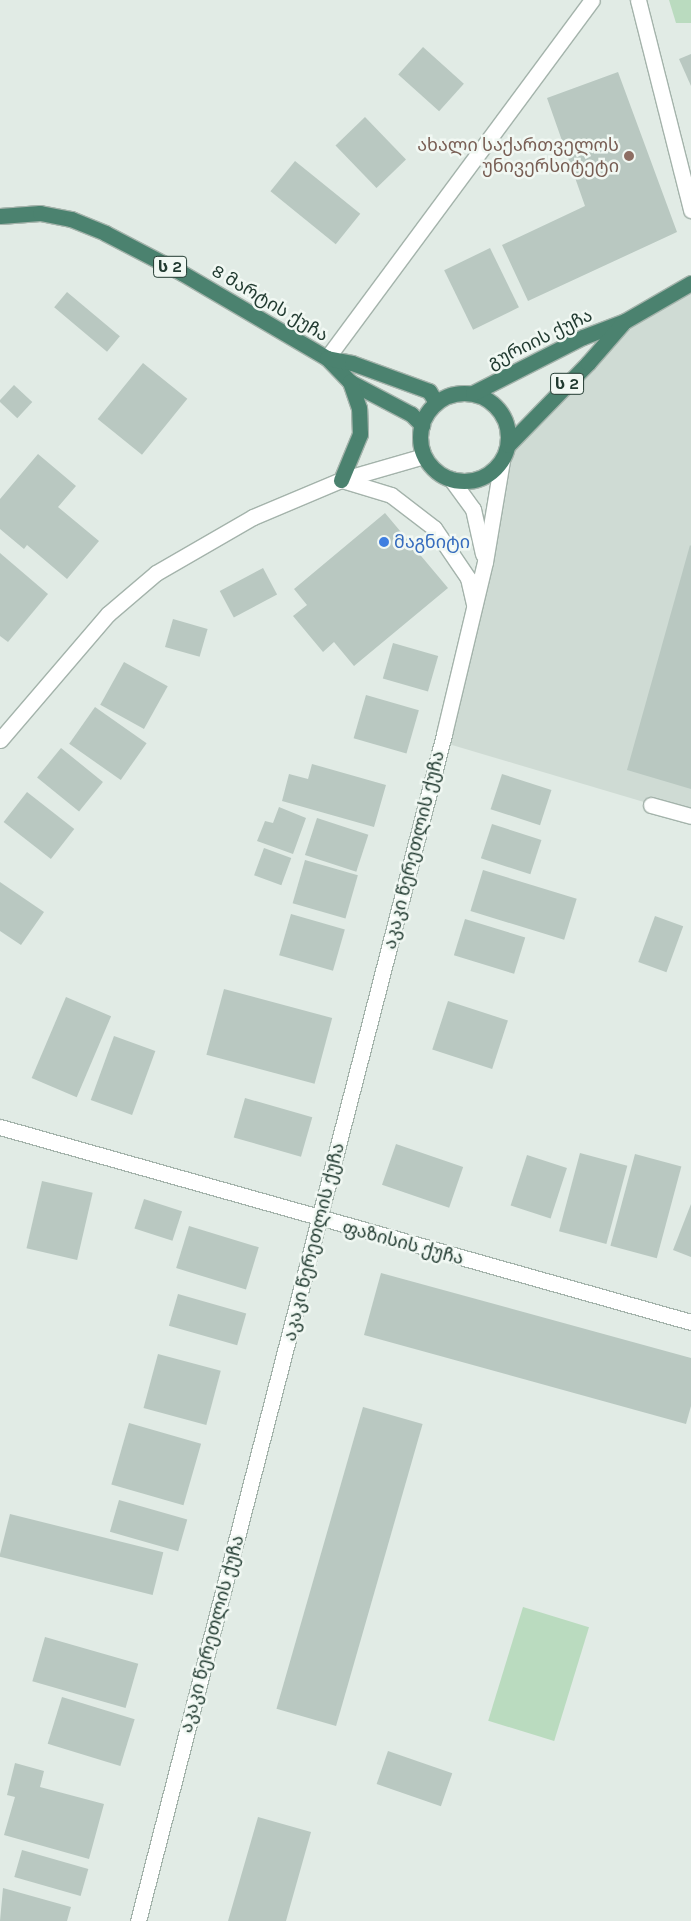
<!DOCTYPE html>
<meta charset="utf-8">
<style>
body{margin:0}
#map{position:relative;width:691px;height:1921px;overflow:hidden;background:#e1ebe5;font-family:Karla,"Noto Sans Georgian",sans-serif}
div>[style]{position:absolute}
.built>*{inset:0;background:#cfdbd4}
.green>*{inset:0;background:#badbbf;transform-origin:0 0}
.building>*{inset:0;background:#b9c8c1;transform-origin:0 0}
.roads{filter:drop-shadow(1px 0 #a4b3ab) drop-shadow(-1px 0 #a4b3ab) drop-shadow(0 1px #a4b3ab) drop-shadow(0 -1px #a4b3ab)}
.minor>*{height:15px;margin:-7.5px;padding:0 7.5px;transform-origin:7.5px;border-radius:7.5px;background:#fff}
.secondary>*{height:15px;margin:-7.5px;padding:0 7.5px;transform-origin:7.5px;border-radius:7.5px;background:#fff}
.trunk>*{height:15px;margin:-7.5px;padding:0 7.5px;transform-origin:7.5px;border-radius:7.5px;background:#4b826f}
.trunk>.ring{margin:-7.5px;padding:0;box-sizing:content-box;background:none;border:15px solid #4b826f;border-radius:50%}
.dots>*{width:14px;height:14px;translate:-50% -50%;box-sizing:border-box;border:2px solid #f1f8f3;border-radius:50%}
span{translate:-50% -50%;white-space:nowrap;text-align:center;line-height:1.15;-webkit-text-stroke:5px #f1f8f3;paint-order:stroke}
.shield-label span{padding:1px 4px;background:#f1f8f3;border:1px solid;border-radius:4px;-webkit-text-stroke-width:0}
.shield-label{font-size:16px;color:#223b31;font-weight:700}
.education-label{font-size:18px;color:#785e54}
.right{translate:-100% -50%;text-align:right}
.street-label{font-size:18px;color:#223b31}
.shop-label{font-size:18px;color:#366cbe}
.left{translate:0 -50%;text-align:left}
</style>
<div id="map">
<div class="built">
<i style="clip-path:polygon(691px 283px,691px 816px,442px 742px,506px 451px,625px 321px)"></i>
</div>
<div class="green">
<i style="clip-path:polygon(669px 0,691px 0,691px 23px,676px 23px)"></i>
<i style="left:523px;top:1607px;width:69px;height:119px;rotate:17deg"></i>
</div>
<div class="building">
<i style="left:423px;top:47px;width:55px;height:37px;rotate:42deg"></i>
<i style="clip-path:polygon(691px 54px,691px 86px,679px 59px)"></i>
<i style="clip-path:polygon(618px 72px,677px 232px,528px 301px,502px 245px,585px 206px,547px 98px)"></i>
<i style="left:365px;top:117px;width:59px;height:41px;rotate:46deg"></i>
<i style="left:295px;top:161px;width:84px;height:39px;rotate:39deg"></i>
<i style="left:490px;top:248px;width:66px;height:51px;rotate:64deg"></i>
<i style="left:67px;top:292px;width:69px;height:20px;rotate:40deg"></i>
<i style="left:143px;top:363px;width:57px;height:72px;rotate:39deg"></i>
<i style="left:14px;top:385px;width:25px;height:22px;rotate:43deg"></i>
<i style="clip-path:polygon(38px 454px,76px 486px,58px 507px,99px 541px,67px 579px,27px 545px,24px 549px,0 529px,0 499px)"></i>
<i style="clip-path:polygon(385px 513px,448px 588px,354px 666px,334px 642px,323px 652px,293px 616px,307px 605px,294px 589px)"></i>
<i style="clip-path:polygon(690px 545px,691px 546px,691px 789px,627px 770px)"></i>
<i style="clip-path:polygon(0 553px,48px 594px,8px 642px,0 636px)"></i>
<i style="left:263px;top:568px;width:30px;height:49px;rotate:62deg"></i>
<i style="left:173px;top:619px;width:36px;height:29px;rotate:16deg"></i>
<i style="left:393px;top:643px;width:47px;height:37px;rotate:16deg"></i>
<i style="left:124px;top:662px;width:50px;height:49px;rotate:29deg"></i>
<i style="left:366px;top:695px;width:55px;height:45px;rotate:16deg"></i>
<i style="left:95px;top:707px;width:63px;height:45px;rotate:35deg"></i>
<i style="left:61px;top:748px;width:54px;height:38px;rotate:39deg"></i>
<i style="clip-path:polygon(312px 764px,386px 785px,374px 827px,282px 801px,289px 774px,308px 779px)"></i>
<i style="left:502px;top:774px;width:52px;height:37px;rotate:18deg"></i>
<i style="left:27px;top:792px;width:60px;height:38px;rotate:38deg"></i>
<i style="clip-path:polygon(279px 807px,306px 818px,293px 854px,257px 841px,265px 821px,273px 823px)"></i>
<i style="left:317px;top:818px;width:54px;height:39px;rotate:18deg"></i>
<i style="left:492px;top:824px;width:52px;height:36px;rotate:18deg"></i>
<i style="left:264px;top:848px;width:29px;height:29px;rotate:20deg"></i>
<i style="left:305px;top:860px;width:55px;height:45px;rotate:16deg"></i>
<i style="left:483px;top:870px;width:98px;height:43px;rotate:17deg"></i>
<i style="clip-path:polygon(0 882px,44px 912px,21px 945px,0 931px)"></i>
<i style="left:291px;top:914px;width:56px;height:43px;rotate:16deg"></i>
<i style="left:655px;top:916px;width:30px;height:49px;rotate:20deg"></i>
<i style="left:465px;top:919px;width:63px;height:38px;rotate:17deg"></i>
<i style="left:224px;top:989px;width:112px;height:68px;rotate:15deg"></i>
<i style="left:66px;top:997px;width:49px;height:88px;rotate:23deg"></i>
<i style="left:448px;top:1001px;width:63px;height:51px;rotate:18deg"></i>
<i style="left:114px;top:1036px;width:44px;height:68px;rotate:20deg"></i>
<i style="left:245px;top:1098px;width:70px;height:41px;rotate:16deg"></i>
<i style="left:396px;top:1144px;width:71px;height:43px;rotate:19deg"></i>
<i style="left:580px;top:1153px;width:49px;height:81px;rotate:15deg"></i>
<i style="left:635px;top:1154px;width:48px;height:95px;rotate:15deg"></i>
<i style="left:527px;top:1155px;width:42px;height:53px;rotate:18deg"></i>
<i style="left:42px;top:1181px;width:52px;height:69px;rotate:13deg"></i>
<i style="left:144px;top:1199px;width:40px;height:31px;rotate:18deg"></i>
<i style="clip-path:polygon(691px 1204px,691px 1257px,673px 1250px)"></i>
<i style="left:189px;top:1226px;width:73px;height:44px;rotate:17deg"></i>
<i style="clip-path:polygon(381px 1273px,691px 1358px,691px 1406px,686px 1424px,364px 1335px)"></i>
<i style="left:178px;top:1294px;width:71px;height:33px;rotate:16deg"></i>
<i style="left:158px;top:1354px;width:65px;height:56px;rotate:15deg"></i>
<i style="left:363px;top:1407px;width:62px;height:314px;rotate:16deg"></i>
<i style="left:129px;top:1423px;width:75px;height:64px;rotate:16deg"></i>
<i style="left:119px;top:1500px;width:71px;height:33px;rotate:16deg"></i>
<i style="left:10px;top:1514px;width:158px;height:44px;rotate:14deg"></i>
<i style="left:45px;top:1637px;width:97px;height:46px;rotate:16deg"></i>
<i style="left:62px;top:1697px;width:76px;height:49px;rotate:17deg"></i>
<i style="left:388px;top:1751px;width:68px;height:35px;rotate:19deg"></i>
<i style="clip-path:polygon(15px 1763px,44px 1771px,40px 1787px,104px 1804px,89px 1859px,4px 1835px,15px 1797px,7px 1795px)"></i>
<i style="clip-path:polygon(258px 1817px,311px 1832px,286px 1921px,228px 1921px)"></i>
<i style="left:22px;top:1850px;width:69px;height:28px;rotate:16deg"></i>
<i style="clip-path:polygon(3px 1888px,71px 1907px,67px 1921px,0 1921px)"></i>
</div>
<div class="roads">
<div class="minor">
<i style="left:638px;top:0;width:217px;rotate:75.8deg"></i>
<i style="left:327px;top:358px;width:445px;rotate:-53.5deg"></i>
<i style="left:651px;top:805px;width:41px;rotate:15.4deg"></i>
<i style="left:0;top:1127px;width:718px;rotate:15.76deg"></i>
</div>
<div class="secondary">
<i style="left:451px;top:479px;width:37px;rotate:54deg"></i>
<i style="left:473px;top:509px;width:46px;rotate:77.5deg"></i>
<i style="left:342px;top:480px;width:51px;rotate:17deg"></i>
<i style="left:391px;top:495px;width:54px;rotate:37.5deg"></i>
<i style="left:434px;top:528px;width:60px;rotate:55.8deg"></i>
<i style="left:468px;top:578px;width:28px;rotate:77deg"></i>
<i style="left:0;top:740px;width:166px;rotate:-49.4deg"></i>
<i style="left:108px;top:614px;width:63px;rotate:-40.5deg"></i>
<i style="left:156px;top:573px;width:112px;rotate:-30deg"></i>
<i style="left:253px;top:517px;width:95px;rotate:-22.8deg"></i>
<i style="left:341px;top:480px;width:86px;rotate:-16.1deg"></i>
<i style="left:138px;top:1921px;width:1226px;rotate:-75.54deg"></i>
<i style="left:444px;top:734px;width:177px;rotate:-76.6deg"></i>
<i style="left:485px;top:562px;width:103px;rotate:-80.5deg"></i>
</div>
<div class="trunk">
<i style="left:0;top:216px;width:40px;rotate:-4.3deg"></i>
<i style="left:40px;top:213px;width:32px;rotate:11deg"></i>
<i style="left:71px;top:219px;width:37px;rotate:22deg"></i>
<i style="left:105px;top:233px;width:87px;rotate:27.5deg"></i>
<i style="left:182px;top:273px;width:168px;rotate:30.4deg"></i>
<i style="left:327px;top:358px;width:33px;rotate:46deg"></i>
<i style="left:350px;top:382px;width:69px;rotate:27.7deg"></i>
<i style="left:411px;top:414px;width:16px;rotate:45deg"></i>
<i style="left:327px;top:358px;width:25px;rotate:11deg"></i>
<i style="left:352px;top:363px;width:82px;rotate:20deg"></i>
<i style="left:429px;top:391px;width:13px;rotate:58deg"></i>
<i class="ring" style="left:420px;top:393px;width:73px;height:73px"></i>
<i style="left:473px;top:393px;width:123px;rotate:-27deg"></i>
<i style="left:583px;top:337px;width:45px;rotate:-20.9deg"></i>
<i style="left:625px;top:321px;width:76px;rotate:-29.9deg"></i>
<i style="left:508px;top:445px;width:115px;rotate:-45.7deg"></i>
<i style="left:588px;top:363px;width:52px;rotate:-48.9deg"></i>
<i style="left:341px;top:480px;width:50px;rotate:-67.6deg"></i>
<i style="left:360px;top:434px;width:26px;rotate:-92deg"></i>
<i style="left:359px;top:408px;width:28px;rotate:-109deg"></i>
</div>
</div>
<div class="dots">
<i style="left:629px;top:156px;background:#8d6e63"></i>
<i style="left:384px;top:542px;background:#3f7fe0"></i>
</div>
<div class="shield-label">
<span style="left:170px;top:267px">ს 2</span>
<span style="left:567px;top:384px">ს 2</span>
</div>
<div class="education-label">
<span class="right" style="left:619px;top:156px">ახალი საქართველოს<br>უნივერსიტეტი</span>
</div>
<div class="street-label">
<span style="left:270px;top:303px;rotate:31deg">8 მარტის ქუჩა</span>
<span style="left:540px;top:339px;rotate:-26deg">გურიის ქუჩა</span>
<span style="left:414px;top:850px;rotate:-76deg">აკაკი წერეთლის ქუჩა</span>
<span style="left:314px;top:1242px;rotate:-76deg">აკაკი წერეთლის ქუჩა</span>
<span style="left:403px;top:1243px;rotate:15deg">ფაზისის ქუჩა</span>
<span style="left:212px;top:1634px;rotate:-75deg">აკაკი წერეთლის ქუჩა</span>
</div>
<div class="shop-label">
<span class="left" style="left:394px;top:542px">მაგნიტი</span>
</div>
</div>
